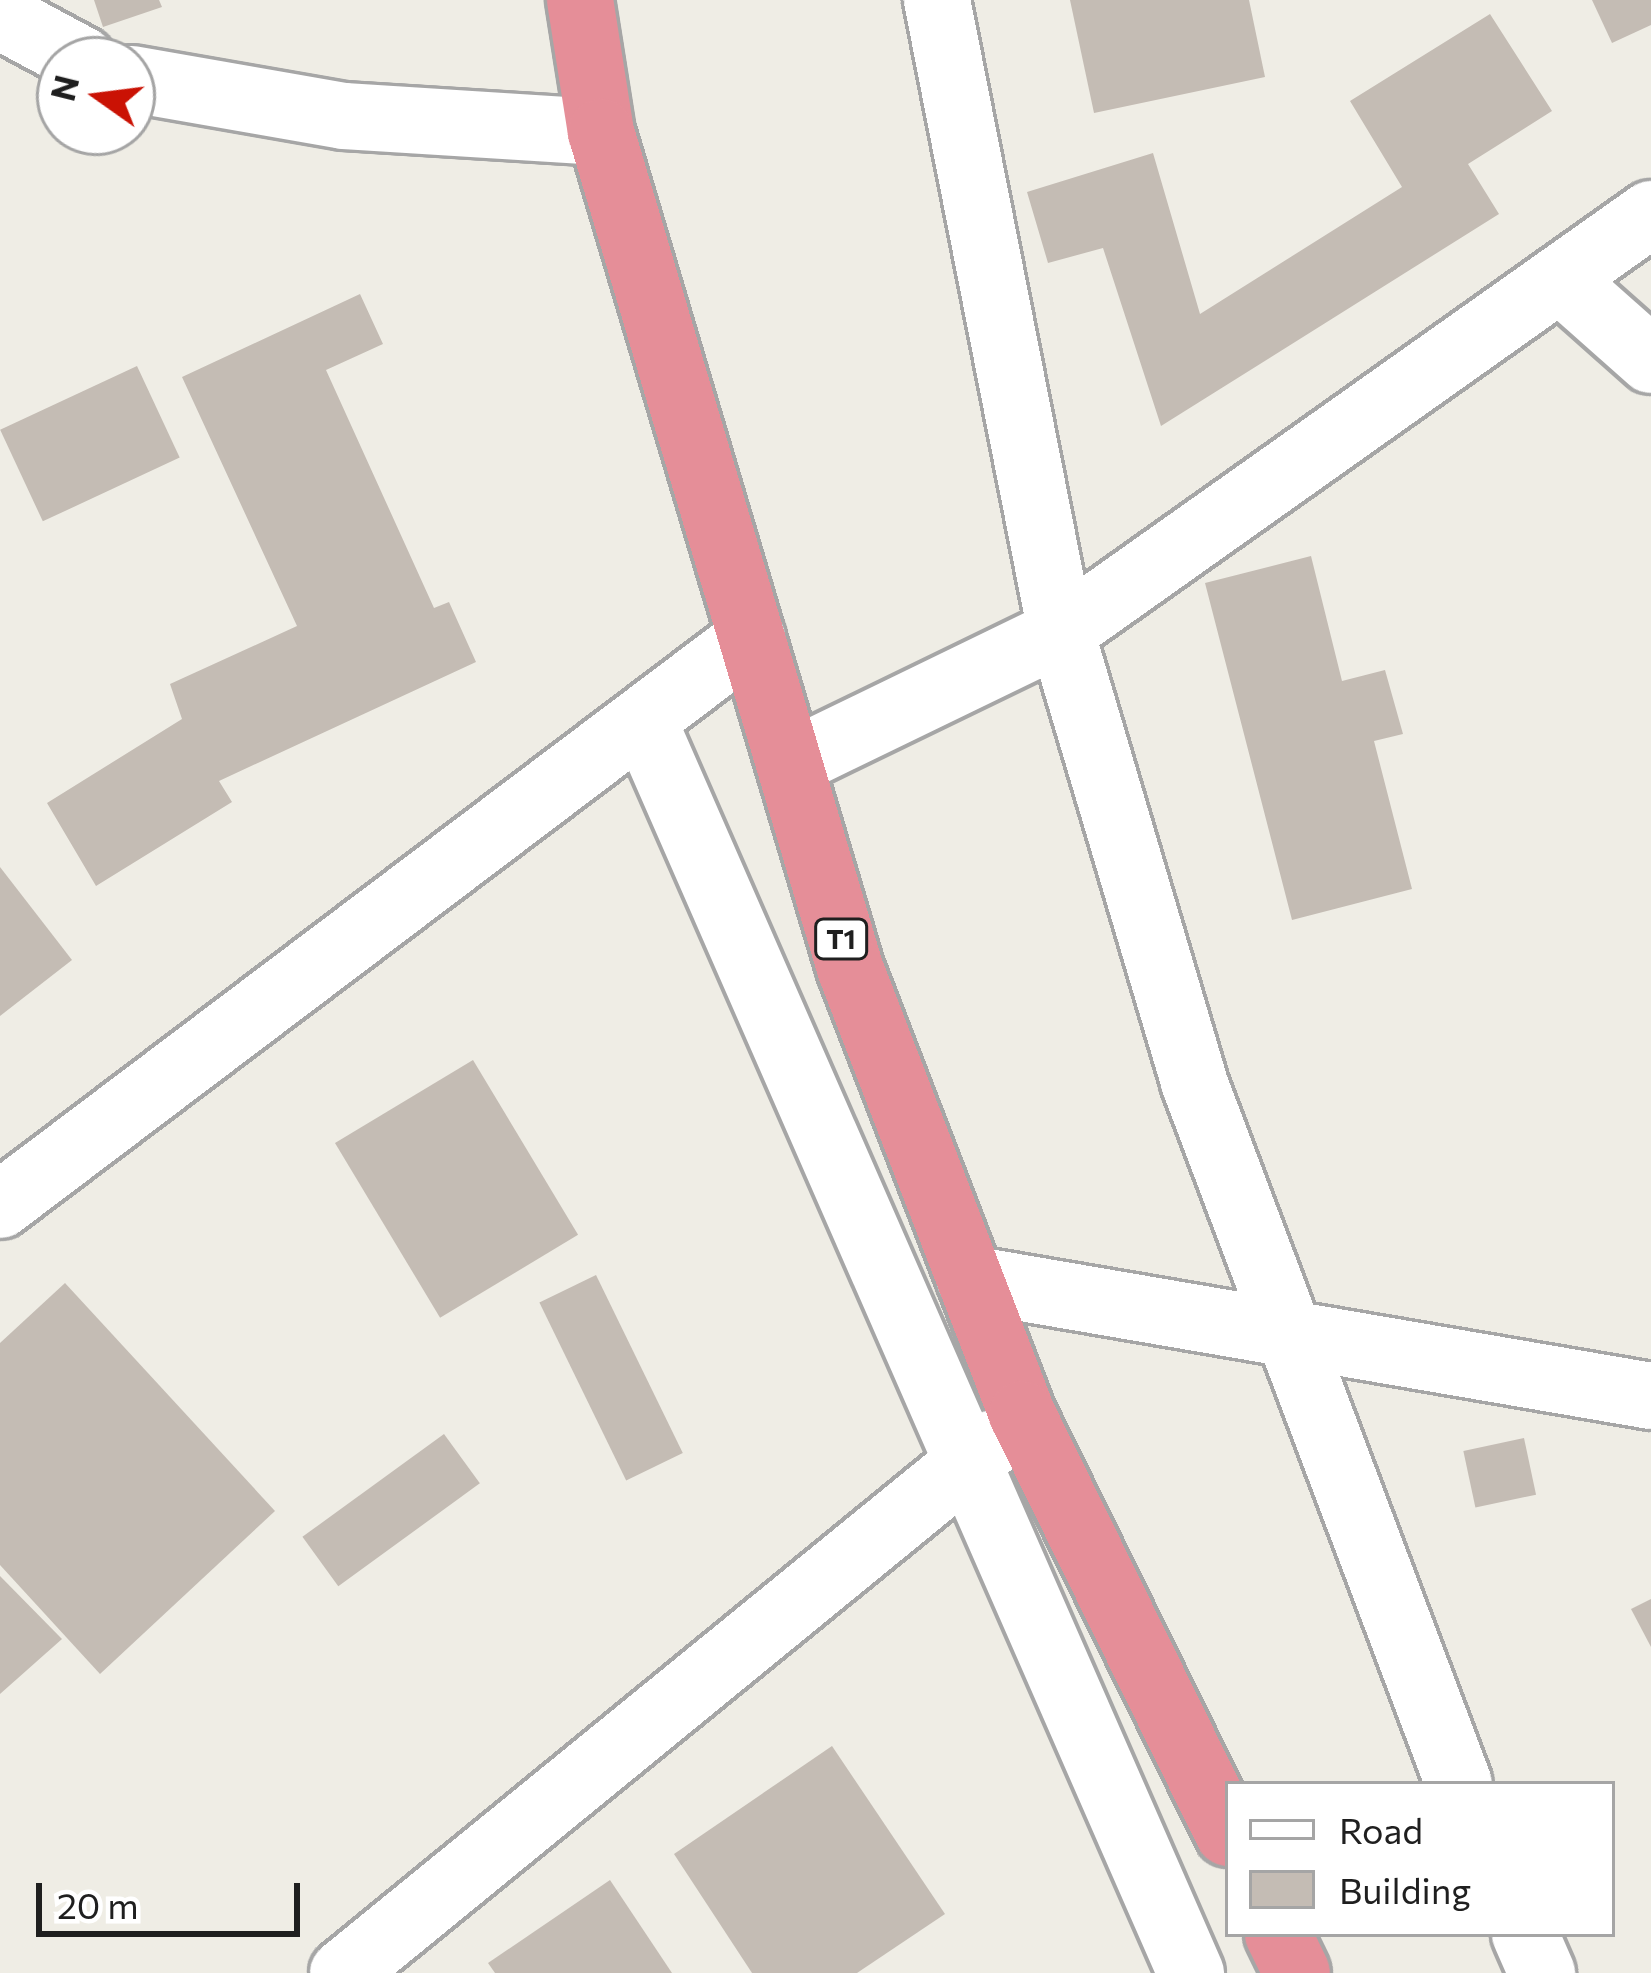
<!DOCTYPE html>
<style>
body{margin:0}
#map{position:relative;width:1651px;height:1973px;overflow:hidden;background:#efede5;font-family:Commissioner,sans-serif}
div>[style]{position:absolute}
.building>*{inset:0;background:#c4bcb4;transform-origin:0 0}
.roads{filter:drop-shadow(3px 0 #a6a6a6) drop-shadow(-3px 0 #a6a6a6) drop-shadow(0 3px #a6a6a6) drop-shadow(0 -3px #a6a6a6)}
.minor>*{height:66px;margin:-33px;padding:0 33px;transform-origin:33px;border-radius:33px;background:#fff}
.highway>*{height:66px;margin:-33px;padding:0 33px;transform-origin:33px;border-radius:33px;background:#e58e98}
span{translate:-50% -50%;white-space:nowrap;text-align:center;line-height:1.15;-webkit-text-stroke:9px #fff;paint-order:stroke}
.shield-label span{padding:3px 9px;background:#fff;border:3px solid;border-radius:9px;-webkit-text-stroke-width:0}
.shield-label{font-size:27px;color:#1f1f1f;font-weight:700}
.legend{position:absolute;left:1225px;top:1781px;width:390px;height:156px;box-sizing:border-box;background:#fff;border:3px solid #a5a5a5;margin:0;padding:15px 21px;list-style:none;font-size:36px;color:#1f1f1f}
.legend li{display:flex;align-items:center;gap:24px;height:60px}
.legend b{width:60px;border:3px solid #a5a5a5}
.north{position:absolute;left:36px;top:36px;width:120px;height:120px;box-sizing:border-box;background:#fff;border:3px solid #a5a5a5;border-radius:50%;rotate:284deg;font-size:33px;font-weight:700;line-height:48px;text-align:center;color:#1f1f1f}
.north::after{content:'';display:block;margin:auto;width:42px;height:54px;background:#ca1204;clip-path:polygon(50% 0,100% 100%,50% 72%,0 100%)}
.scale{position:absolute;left:36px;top:1883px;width:264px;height:54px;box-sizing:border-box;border:6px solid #1f1f1f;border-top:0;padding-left:15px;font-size:36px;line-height:42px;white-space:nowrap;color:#1f1f1f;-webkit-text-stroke:9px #fff;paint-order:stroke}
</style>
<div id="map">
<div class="building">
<i style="clip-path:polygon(94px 0,159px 0,162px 7px,103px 27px)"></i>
<i style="clip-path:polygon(1070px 0,1249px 0,1265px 77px,1094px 113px)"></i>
<i style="clip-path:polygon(1592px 0,1651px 0,1651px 25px,1612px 43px)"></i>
<i style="clip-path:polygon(1490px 14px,1552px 111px,1468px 164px,1499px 214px,1161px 426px,1103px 248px,1048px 263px,1027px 192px,1153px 153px,1200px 314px,1402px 187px,1350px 101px)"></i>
<i style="clip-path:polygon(360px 294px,383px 344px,326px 370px,434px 608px,449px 602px,476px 662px,219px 781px,232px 802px,96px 886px,47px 803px,182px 719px,170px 684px,297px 626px,182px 377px)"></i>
<i style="left:137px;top:366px;width:101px;height:151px;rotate:65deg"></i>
<i style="clip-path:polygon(1311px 556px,1342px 681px,1385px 670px,1403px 734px,1374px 741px,1412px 889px,1292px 920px,1205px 583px)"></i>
<i style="clip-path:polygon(0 867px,72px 960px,0 1016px)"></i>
<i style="left:473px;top:1060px;width:204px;height:161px;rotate:59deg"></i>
<i style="left:596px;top:1275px;width:198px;height:63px;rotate:64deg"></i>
<i style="clip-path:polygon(65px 1283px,275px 1511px,100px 1674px,0 1565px,0 1343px)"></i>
<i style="left:444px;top:1434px;width:61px;height:175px;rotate:54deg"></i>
<i style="left:1524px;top:1438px;width:58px;height:62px;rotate:78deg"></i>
<i style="clip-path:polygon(0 1576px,62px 1639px,0 1694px)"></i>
<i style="clip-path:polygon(1651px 1599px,1651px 1647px,1631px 1609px)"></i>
<i style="clip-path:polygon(832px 1746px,945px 1914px,857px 1973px,752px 1973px,674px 1854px)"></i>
<i style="clip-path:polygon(610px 1880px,672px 1973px,495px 1973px,488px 1963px)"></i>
</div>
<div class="roads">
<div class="minor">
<i style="left:937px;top:0;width:644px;rotate:78.9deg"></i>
<i style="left:1061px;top:632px;width:469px;rotate:73.5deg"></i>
<i style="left:1194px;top:1082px;width:750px;rotate:69.32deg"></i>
<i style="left:0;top:16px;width:93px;rotate:28.2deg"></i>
<i style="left:132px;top:79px;width:215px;rotate:9.9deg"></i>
<i style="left:344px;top:116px;width:257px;rotate:3.6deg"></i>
<i style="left:1562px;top:281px;width:119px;rotate:41.6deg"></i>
<i style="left:643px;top:720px;width:1368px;rotate:66.38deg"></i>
<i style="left:791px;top:763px;width:300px;rotate:-25.9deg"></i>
<i style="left:1061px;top:632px;width:723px;rotate:-35.32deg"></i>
<i style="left:0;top:1205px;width:942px;rotate:-37.06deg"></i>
<i style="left:970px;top:1279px;width:691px;rotate:9.75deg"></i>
<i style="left:1525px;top:1934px;width:43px;rotate:66.4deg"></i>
<i style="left:343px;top:1973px;width:837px;rotate:-39.23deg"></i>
</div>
<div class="highway">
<i style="left:580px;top:0;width:134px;rotate:81deg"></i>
<i style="left:601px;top:132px;width:872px;rotate:73.41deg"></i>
<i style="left:850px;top:968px;width:478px;rotate:68.9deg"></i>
<i style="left:1022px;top:1414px;width:467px;rotate:63.8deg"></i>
<i style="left:1278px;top:1934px;width:43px;rotate:64deg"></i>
</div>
</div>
<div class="shield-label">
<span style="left:841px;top:939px">T1</span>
</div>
<ul class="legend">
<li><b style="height:15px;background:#fff"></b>Road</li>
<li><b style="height:33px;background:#c4bcb4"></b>Building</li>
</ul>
<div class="north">N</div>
<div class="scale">20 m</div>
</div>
